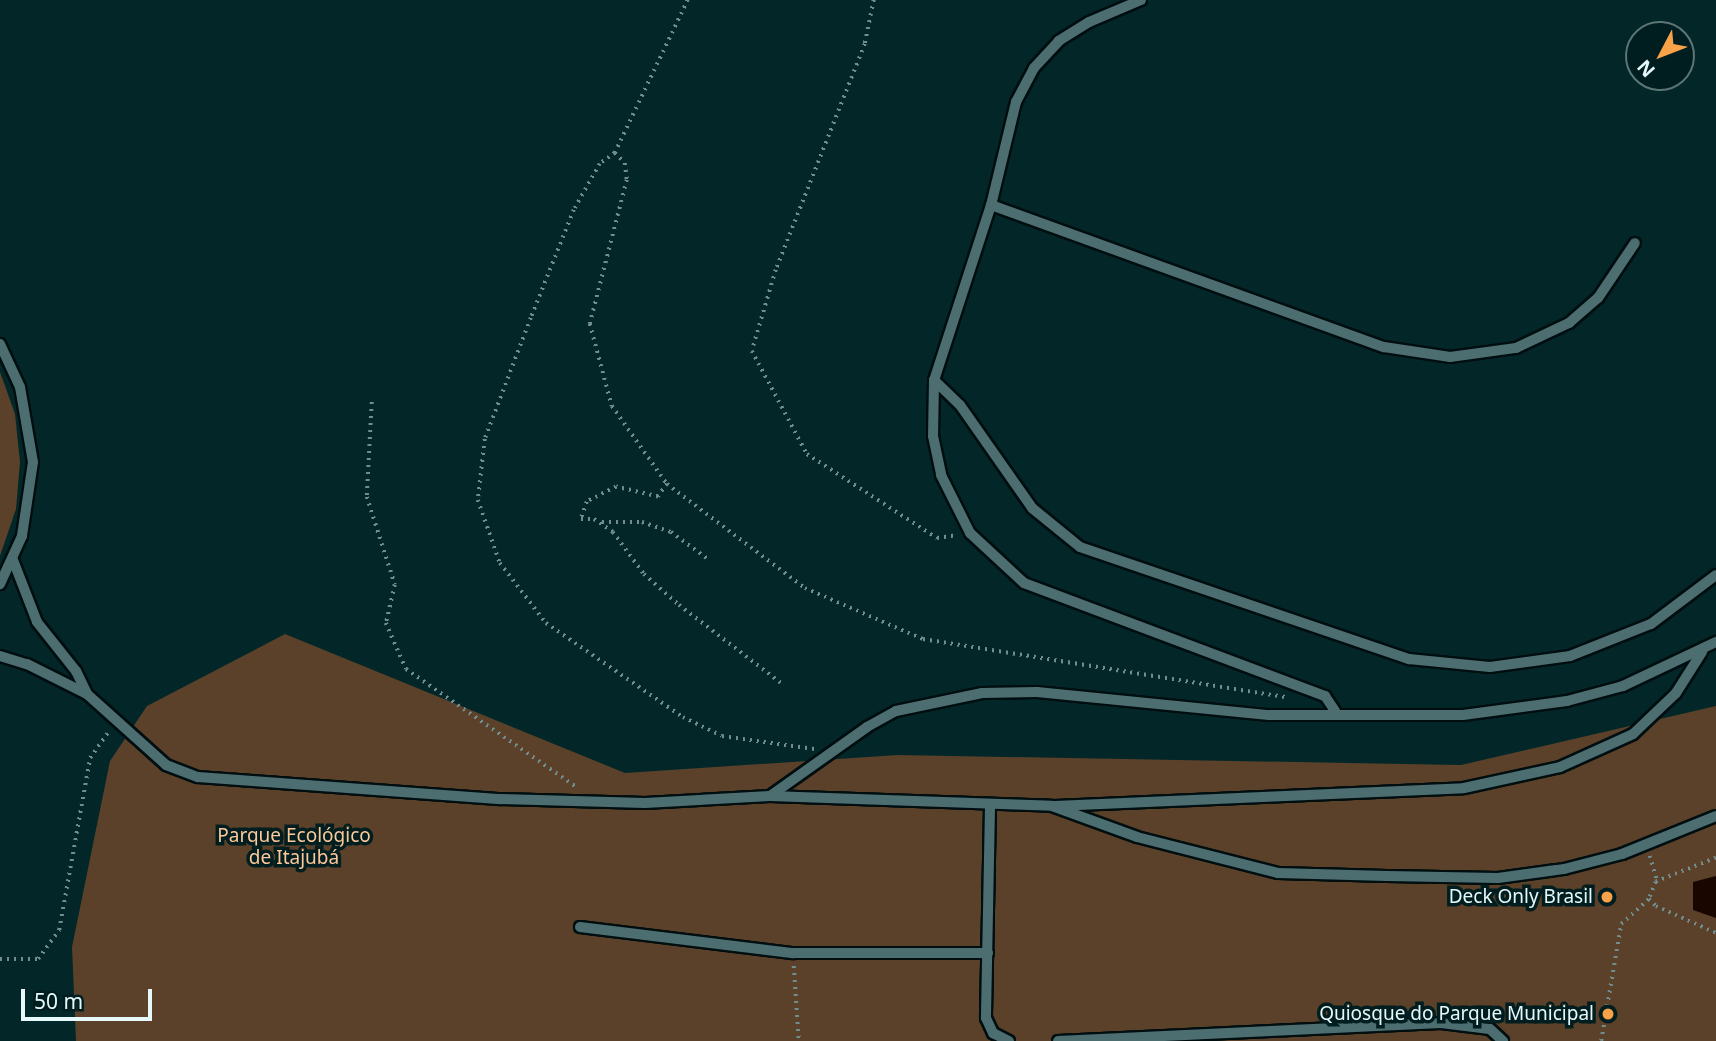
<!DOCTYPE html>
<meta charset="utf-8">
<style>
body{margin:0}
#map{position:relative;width:1716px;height:1041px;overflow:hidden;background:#032729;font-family:"Noto Sans",sans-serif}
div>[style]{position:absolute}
.green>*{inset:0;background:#5b4129}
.water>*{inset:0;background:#190600}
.path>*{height:3.5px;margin-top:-1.75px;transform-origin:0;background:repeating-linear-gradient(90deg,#728d8f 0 2px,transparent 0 7px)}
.roads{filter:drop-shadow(2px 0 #000e10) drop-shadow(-2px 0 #000e10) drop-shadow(0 2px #000e10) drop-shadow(0 -2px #000e10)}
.lane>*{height:10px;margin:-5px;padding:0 5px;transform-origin:5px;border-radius:5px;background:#4c6e71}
.dots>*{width:19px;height:19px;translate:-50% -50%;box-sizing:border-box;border:4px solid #001d1f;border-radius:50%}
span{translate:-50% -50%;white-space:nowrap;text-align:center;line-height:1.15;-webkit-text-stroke:7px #001d1f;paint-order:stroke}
.park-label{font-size:19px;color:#fdc797}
.poi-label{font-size:19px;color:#e6f8f9}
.right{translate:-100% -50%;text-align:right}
.north{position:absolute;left:1625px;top:21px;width:70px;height:70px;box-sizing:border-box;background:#001d1f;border:2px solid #5c7576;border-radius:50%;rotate:228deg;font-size:19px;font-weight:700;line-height:28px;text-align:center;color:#e6f8f9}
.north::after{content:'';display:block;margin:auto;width:24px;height:32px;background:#f7a149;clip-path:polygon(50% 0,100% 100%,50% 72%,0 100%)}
.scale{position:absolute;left:21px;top:989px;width:131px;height:32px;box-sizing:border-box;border:4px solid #e6f8f9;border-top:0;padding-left:9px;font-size:21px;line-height:24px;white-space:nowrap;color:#e6f8f9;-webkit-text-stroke:5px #001d1f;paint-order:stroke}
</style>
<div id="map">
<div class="green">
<i style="clip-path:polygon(0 372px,15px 414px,20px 462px,16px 509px,0 556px)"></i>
<i style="clip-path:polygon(285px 634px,625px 773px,898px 755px,1461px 765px,1716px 706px,1716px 1041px,76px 1041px,72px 947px,110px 761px,147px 706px)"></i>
</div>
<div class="water">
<i style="clip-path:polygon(1716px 876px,1716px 918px,1693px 910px,1693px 882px)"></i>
</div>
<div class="path">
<i style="left:688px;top:0;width:170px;rotate:115.5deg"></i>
<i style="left:615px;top:153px;width:14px;rotate:45deg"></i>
<i style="left:625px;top:163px;width:17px;rotate:83deg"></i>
<i style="left:627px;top:180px;width:149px;rotate:104.4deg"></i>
<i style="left:590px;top:324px;width:85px;rotate:75deg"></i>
<i style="left:612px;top:406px;width:95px;rotate:54.8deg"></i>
<i style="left:667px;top:484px;width:173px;rotate:37deg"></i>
<i style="left:805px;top:588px;width:129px;rotate:23.4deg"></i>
<i style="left:923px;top:639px;width:368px;rotate:9.1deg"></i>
<i style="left:874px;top:0;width:45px;rotate:101.6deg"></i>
<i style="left:865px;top:44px;width:243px;rotate:111.5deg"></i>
<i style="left:776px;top:270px;width:84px;rotate:106.5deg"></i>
<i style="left:752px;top:351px;width:117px;rotate:61.9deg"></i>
<i style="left:807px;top:454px;width:155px;rotate:32.9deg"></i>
<i style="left:937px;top:538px;width:21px;rotate:-8deg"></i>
<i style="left:615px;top:153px;width:19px;rotate:144deg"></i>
<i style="left:600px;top:164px;width:53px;rotate:119.5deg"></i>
<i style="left:574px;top:210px;width:116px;rotate:111.7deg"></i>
<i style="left:531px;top:318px;width:129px;rotate:110.8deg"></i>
<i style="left:485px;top:439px;width:61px;rotate:96.5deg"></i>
<i style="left:478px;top:500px;width:67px;rotate:70.8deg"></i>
<i style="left:500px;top:563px;width:76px;rotate:52.5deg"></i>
<i style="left:546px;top:623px;width:166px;rotate:34.5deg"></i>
<i style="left:683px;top:717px;width:43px;rotate:26deg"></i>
<i style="left:722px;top:736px;width:93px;rotate:8deg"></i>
<i style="left:372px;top:402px;width:95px;rotate:93deg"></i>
<i style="left:367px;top:497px;width:92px;rotate:72.3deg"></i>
<i style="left:395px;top:585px;width:39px;rotate:103deg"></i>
<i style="left:386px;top:623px;width:50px;rotate:66.5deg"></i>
<i style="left:406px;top:669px;width:209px;rotate:34.7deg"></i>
<i style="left:667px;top:484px;width:16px;rotate:125deg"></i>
<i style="left:658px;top:497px;width:43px;rotate:-166.6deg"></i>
<i style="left:616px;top:487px;width:33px;rotate:153deg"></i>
<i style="left:587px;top:502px;width:18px;rotate:109deg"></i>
<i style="left:581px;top:519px;width:13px"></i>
<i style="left:594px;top:519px;width:23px;rotate:34deg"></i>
<i style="left:613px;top:532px;width:52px;rotate:53.6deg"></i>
<i style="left:644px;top:574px;width:47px;rotate:41.5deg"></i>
<i style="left:679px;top:605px;width:128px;rotate:37.4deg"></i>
<i style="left:602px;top:522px;width:40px"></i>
<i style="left:642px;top:522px;width:31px;rotate:19deg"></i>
<i style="left:671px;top:532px;width:46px;rotate:36.1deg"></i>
<i style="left:1650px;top:856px;width:26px;rotate:74deg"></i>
<i style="left:1716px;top:858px;width:65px;rotate:158.2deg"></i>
<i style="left:1656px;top:882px;width:18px;rotate:112deg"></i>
<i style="left:1649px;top:899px;width:10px;rotate:45deg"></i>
<i style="left:1656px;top:906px;width:66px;rotate:24.2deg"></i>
<i style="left:0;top:959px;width:38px"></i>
<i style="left:38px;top:959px;width:36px;rotate:-54deg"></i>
<i style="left:59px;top:930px;width:175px;rotate:-79.8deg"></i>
<i style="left:90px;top:758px;width:33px;rotate:-55deg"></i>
<i style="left:794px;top:966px;width:75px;rotate:86.2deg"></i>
<i style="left:1601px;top:1041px;width:119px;rotate:-80.3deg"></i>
<i style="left:1621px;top:924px;width:38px;rotate:-42deg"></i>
</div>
<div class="roads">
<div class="lane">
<i style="left:1141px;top:0;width:56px;rotate:157.1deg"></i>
<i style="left:1089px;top:22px;width:36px;rotate:148deg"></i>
<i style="left:1059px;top:41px;width:37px;rotate:133deg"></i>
<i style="left:1034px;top:68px;width:38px;rotate:118deg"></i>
<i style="left:1016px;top:102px;width:106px;rotate:103.6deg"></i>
<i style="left:991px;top:205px;width:184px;rotate:108deg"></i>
<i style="left:934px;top:380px;width:56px;rotate:91deg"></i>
<i style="left:933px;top:436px;width:40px;rotate:78deg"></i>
<i style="left:941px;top:475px;width:65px;rotate:63.4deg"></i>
<i style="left:970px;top:533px;width:74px;rotate:42.8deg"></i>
<i style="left:1024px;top:583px;width:322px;rotate:20.6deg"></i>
<i style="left:1325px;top:696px;width:18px;rotate:56deg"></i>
<i style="left:991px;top:205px;width:418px;rotate:19.9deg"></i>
<i style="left:1384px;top:347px;width:67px;rotate:8.6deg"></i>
<i style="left:1450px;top:357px;width:67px;rotate:-7.8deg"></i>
<i style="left:1516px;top:348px;width:59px;rotate:-25.3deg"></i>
<i style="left:1569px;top:323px;width:38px;rotate:-41deg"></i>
<i style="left:1598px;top:298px;width:66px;rotate:-56.1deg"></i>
<i style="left:0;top:344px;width:47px;rotate:65.1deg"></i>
<i style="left:20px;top:387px;width:76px;rotate:80.2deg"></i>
<i style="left:33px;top:462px;width:75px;rotate:98.5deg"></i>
<i style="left:22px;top:536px;width:53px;rotate:114.6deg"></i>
<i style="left:934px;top:380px;width:36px;rotate:44deg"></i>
<i style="left:960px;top:405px;width:126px;rotate:55deg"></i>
<i style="left:1032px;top:508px;width:62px;rotate:39.1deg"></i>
<i style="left:1080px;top:547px;width:348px;rotate:18.8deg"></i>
<i style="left:1409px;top:659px;width:81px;rotate:5.6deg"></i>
<i style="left:1490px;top:667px;width:81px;rotate:-7.8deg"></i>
<i style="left:1570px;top:656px;width:87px;rotate:-21.6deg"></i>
<i style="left:1651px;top:624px;width:81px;rotate:-37deg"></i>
<i style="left:13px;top:560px;width:66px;rotate:68.8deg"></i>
<i style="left:37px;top:622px;width:63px;rotate:51.5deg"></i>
<i style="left:76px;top:671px;width:25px;rotate:64deg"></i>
<i style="left:0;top:656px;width:28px;rotate:17deg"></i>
<i style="left:27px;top:664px;width:67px;rotate:26.6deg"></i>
<i style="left:87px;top:694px;width:106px;rotate:41.9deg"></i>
<i style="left:166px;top:765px;width:34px;rotate:21deg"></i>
<i style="left:198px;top:777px;width:304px;rotate:4.2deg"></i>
<i style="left:501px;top:799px;width:144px;rotate:1.6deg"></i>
<i style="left:645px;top:803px;width:125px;rotate:-3.2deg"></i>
<i style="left:770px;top:796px;width:119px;rotate:-35.4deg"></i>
<i style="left:867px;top:727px;width:33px;rotate:-29deg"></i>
<i style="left:896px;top:711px;width:88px;rotate:-11.8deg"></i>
<i style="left:982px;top:693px;width:55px;rotate:-1deg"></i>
<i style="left:1037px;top:692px;width:233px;rotate:5.7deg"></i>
<i style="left:1269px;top:715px;width:194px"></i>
<i style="left:1463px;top:715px;width:105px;rotate:-7.7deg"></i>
<i style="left:1567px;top:701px;width:58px;rotate:-15deg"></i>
<i style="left:1623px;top:686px;width:103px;rotate:-25.3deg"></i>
<i style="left:770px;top:796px;width:282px;rotate:2deg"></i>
<i style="left:1052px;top:806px;width:90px;rotate:20deg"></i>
<i style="left:1137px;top:837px;width:146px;rotate:14.3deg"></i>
<i style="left:1278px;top:873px;width:109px;rotate:1.6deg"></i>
<i style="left:1387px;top:876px;width:111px;rotate:1deg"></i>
<i style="left:1498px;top:878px;width:67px;rotate:-7.8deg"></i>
<i style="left:1564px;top:869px;width:60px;rotate:-14.5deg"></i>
<i style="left:1622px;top:854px;width:101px;rotate:-22deg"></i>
<i style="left:1055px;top:806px;width:409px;rotate:-2.5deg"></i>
<i style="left:1464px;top:788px;width:98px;rotate:-12.3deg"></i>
<i style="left:1560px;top:767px;width:80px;rotate:-24.3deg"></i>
<i style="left:1633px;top:734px;width:59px;rotate:-43.6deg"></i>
<i style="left:1676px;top:693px;width:49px;rotate:-57.6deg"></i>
<i style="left:990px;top:807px;width:211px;rotate:91.1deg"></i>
<i style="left:986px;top:1018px;width:17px;rotate:65deg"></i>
<i style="left:993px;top:1033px;width:18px;rotate:27deg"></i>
<i style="left:580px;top:927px;width:215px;rotate:7deg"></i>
<i style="left:793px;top:953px;width:195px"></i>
<i style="left:1058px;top:1041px;width:383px;rotate:-2.7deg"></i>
<i style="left:1441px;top:1023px;width:49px;rotate:7deg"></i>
<i style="left:1490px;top:1029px;width:18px;rotate:43deg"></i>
</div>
</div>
<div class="dots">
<i style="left:1607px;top:897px;background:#f7a149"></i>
<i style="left:1608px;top:1014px;background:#f7a149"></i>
</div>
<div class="park-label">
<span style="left:294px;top:847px">Parque Ecológico<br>de Itajubá</span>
</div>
<div class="poi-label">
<span class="right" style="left:1593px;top:897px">Deck Only Brasil</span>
<span class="right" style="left:1594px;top:1014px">Quiosque do Parque Municipal</span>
</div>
<div class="north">N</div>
<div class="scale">50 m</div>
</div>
